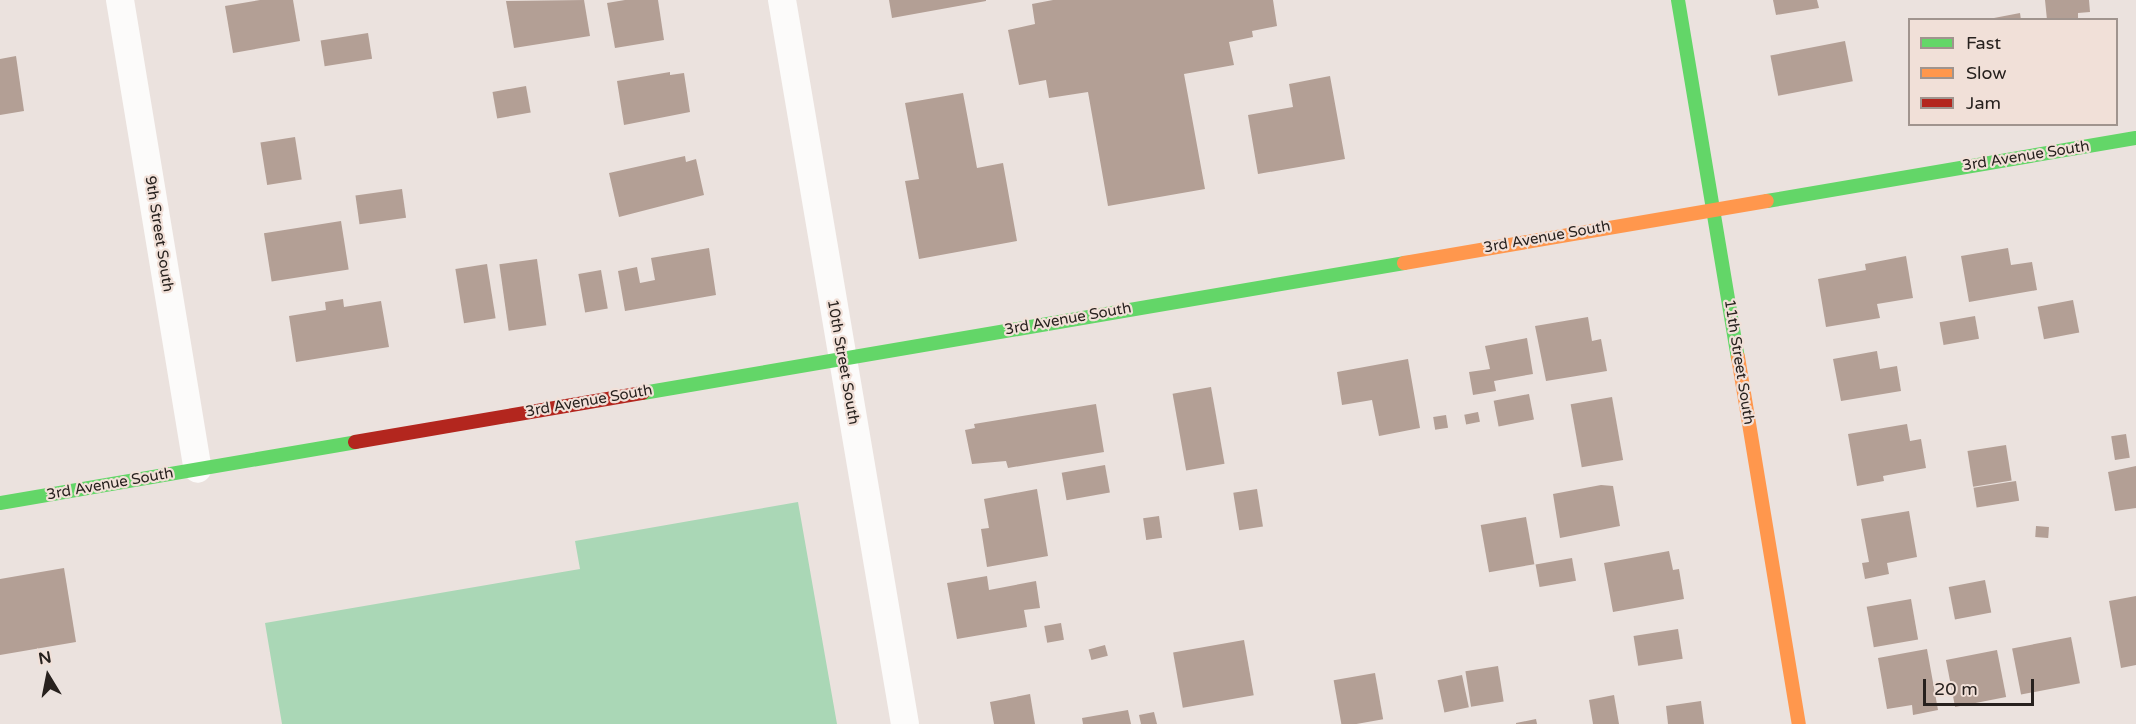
<!DOCTYPE html>
<style>
body{margin:0}
#map{position:relative;width:2136px;height:724px;overflow:hidden;background:#ebe2de;font-family:"Varela Round",sans-serif}
div>[style]{position:absolute}
.green>*{inset:0;background:#aad7b6}
.building>*{inset:0;background:#b39f95;transform-origin:0 0}
.street>*{height:28px;margin:-14px;padding:0 14px;transform-origin:14px;border-radius:14px;background:#fcfbfa}
.fast>*{height:14px;margin:-7px;padding:0 7px;transform-origin:7px;border-radius:7px;background:#63d668}
.slow>*{height:14px;margin:-7px;padding:0 7px;transform-origin:7px;border-radius:7px;background:#ff974d}
.jam>*{height:14px;margin:-7px;padding:0 7px;transform-origin:7px;border-radius:7px;background:#b3261e}
span{translate:-50% -50%;white-space:nowrap;text-align:center;line-height:1.15;-webkit-text-stroke:4.5px #f1e0d8;paint-order:stroke}
.street-label{font-size:15px;color:#27211e}
.legend{position:absolute;left:1908px;top:18px;width:210px;height:108px;box-sizing:border-box;background:#f1e0d8;border:2px solid #a0948e;margin:0;padding:8px 10px;list-style:none;font-size:18px;color:#27211e}
.legend li{display:flex;align-items:center;gap:12px;height:30px}
.legend b{width:30px;border:2px solid #a0948e}
.north{position:absolute;left:18px;top:646px;width:60px;height:60px;-webkit-text-stroke:4px #f1e0d8;paint-order:stroke;rotate:350deg;font-size:16px;font-weight:700;line-height:24px;text-align:center;color:#27211e}
.north::after{content:'';display:block;margin:auto;width:21px;height:27px;background:#27211e;clip-path:polygon(50% 0,100% 100%,50% 72%,0 100%)}
.scale{position:absolute;left:1923px;top:679px;width:111px;height:27px;box-sizing:border-box;border:3px solid #27211e;border-top:0;padding-left:8px;font-size:18px;line-height:21px;white-space:nowrap;color:#27211e;-webkit-text-stroke:4px #f1e0d8;paint-order:stroke}
</style>
<div id="map">
<div class="green">
<i style="clip-path:polygon(798px 502px,837px 724px,282px 724px,265px 623px,580px 569px,575px 541px)"></i>
</div>
<div class="building">
<i style="clip-path:polygon(260px 0,293px 0,300px 41px,233px 53px,225px 6px)"></i>
<i style="clip-path:polygon(584px 0,590px 36px,514px 48px,506px 1px)"></i>
<i style="clip-path:polygon(625px 0,658px 0,664px 40px,615px 48px,607px 3px)"></i>
<i style="clip-path:polygon(889px 0,986px 0,986px 1px,892px 18px)"></i>
<i style="clip-path:polygon(1053px 0,1273px 0,1277px 26px,1252px 31px,1253px 37px,1229px 42px,1234px 65px,1184px 74px,1205px 189px,1108px 206px,1088px 92px,1049px 98px,1046px 80px,1019px 85px,1008px 30px,1035px 24px,1032px 4px)"></i>
<i style="clip-path:polygon(1773px 0,1817px 0,1819px 8px,1776px 15px)"></i>
<i style="clip-path:polygon(2045px 0,2089px 0,2090px 12px,2078px 13px,2078px 20px,2047px 20px)"></i>
<i style="clip-path:polygon(2020px 13px,2021px 20px,1994px 20px,1994px 18px)"></i>
<i style="left:368px;top:33px;width:26px;height:48px;rotate:81deg"></i>
<i style="left:1845px;top:41px;width:41px;height:76px;rotate:79deg"></i>
<i style="clip-path:polygon(16px 56px,24px 111px,0 115px,0 59px)"></i>
<i style="clip-path:polygon(670px 72px,670px 75px,684px 73px,690px 112px,624px 125px,617px 81px)"></i>
<i style="clip-path:polygon(1330px 76px,1345px 159px,1258px 174px,1248px 115px,1293px 107px,1289px 84px)"></i>
<i style="left:526px;top:86px;width:27px;height:34px;rotate:80deg"></i>
<i style="clip-path:polygon(963px 93px,977px 168px,1003px 163px,1017px 241px,919px 259px,905px 181px,919px 179px,905px 103px)"></i>
<i style="left:295px;top:137px;width:43px;height:35px;rotate:81deg"></i>
<i style="clip-path:polygon(685px 156px,686px 162px,696px 159px,704px 195px,619px 217px,609px 173px)"></i>
<i style="left:402px;top:189px;width:29px;height:47px;rotate:82deg"></i>
<i style="left:341px;top:221px;width:49px;height:78px;rotate:81deg"></i>
<i style="clip-path:polygon(709px 248px,716px 295px,625px 311px,618px 271px,637px 267px,640px 283px,655px 280px,651px 258px)"></i>
<i style="clip-path:polygon(2008px 248px,2011px 265px,2032px 262px,2037px 290px,1969px 302px,1961px 256px)"></i>
<i style="clip-path:polygon(1906px 256px,1913px 298px,1877px 304px,1880px 318px,1826px 327px,1818px 279px,1866px 270px,1865px 264px)"></i>
<i style="left:537px;top:259px;width:67px;height:38px;rotate:82deg"></i>
<i style="left:487px;top:264px;width:55px;height:32px;rotate:81deg"></i>
<i style="left:601px;top:270px;width:39px;height:23px;rotate:80deg"></i>
<i style="clip-path:polygon(343px 299px,344px 307px,381px 301px,389px 347px,296px 362px,289px 316px,326px 310px,325px 302px)"></i>
<i style="left:2073px;top:300px;width:33px;height:36px;rotate:79deg"></i>
<i style="left:1975px;top:316px;width:23px;height:36px;rotate:80deg"></i>
<i style="clip-path:polygon(1588px 317px,1592px 341px,1601px 339px,1607px 371px,1546px 381px,1535px 326px)"></i>
<i style="clip-path:polygon(1527px 338px,1533px 374px,1494px 381px,1496px 391px,1473px 395px,1469px 372px,1490px 369px,1485px 346px)"></i>
<i style="clip-path:polygon(1877px 351px,1880px 369px,1897px 366px,1901px 391px,1841px 401px,1833px 359px)"></i>
<i style="clip-path:polygon(1408px 359px,1420px 428px,1379px 436px,1372px 400px,1342px 405px,1337px 372px)"></i>
<i style="left:1211px;top:387px;width:78px;height:39px;rotate:80deg"></i>
<i style="left:1529px;top:394px;width:26px;height:36px;rotate:79deg"></i>
<i style="left:1612px;top:397px;width:64px;height:42px;rotate:80deg"></i>
<i style="clip-path:polygon(1096px 404px,1104px 452px,1008px 468px,1006px 461px,972px 464px,965px 430px,975px 428px,974px 424px)"></i>
<i style="left:1478px;top:412px;width:10px;height:14px;rotate:79deg"></i>
<i style="left:1446px;top:415px;width:13px;height:13px;rotate:81deg"></i>
<i style="clip-path:polygon(1907px 424px,1910px 441px,1921px 439px,1926px 468px,1883px 476px,1884px 481px,1857px 486px,1848px 434px)"></i>
<i style="left:2126px;top:434px;width:24px;height:15px;rotate:81deg"></i>
<i style="left:2006px;top:445px;width:36px;height:39px;rotate:81deg"></i>
<i style="left:1105px;top:465px;width:28px;height:44px;rotate:80deg"></i>
<i style="clip-path:polygon(2136px 466px,2136px 508px,2115px 511px,2108px 472px)"></i>
<i style="left:2016px;top:481px;width:20px;height:43px;rotate:81deg"></i>
<i style="clip-path:polygon(1601px 485px,1613px 486px,1620px 526px,1560px 538px,1553px 494px)"></i>
<i style="clip-path:polygon(1037px 489px,1048px 556px,987px 567px,981px 529px,989px 528px,984px 499px)"></i>
<i style="left:1257px;top:489px;width:38px;height:24px;rotate:81deg"></i>
<i style="clip-path:polygon(1909px 511px,1917px 557px,1887px 563px,1889px 574px,1865px 579px,1862px 563px,1869px 562px,1861px 519px)"></i>
<i style="left:1159px;top:516px;width:22px;height:16px;rotate:82deg"></i>
<i style="left:1526px;top:517px;width:48px;height:46px;rotate:80deg"></i>
<i style="left:2036px;top:526px;width:13px;height:11px;rotate:4deg"></i>
<i style="clip-path:polygon(1669px 551px,1673px 570px,1679px 569px,1684px 599px,1613px 612px,1604px 563px)"></i>
<i style="left:1572px;top:558px;width:23px;height:37px;rotate:80deg"></i>
<i style="clip-path:polygon(64px 568px,76px 642px,0 655px,0 579px)"></i>
<i style="clip-path:polygon(987px 576px,989px 590px,1036px 581px,1040px 608px,1024px 610px,1027px 627px,957px 639px,947px 583px)"></i>
<i style="left:1985px;top:580px;width:33px;height:37px;rotate:79deg"></i>
<i style="clip-path:polygon(2136px 596px,2136px 665px,2121px 668px,2109px 601px)"></i>
<i style="left:1911px;top:599px;width:41px;height:45px;rotate:80deg"></i>
<i style="left:1061px;top:623px;width:17px;height:17px;rotate:80deg"></i>
<i style="left:1678px;top:629px;width:30px;height:45px;rotate:81deg"></i>
<i style="left:2071px;top:637px;width:47px;height:60px;rotate:79deg"></i>
<i style="left:1244px;top:640px;width:56px;height:72px;rotate:80deg"></i>
<i style="left:1105px;top:645px;width:11px;height:17px;rotate:75deg"></i>
<i style="clip-path:polygon(1927px 649px,1938px 710px,1913px 715px,1912px 705px,1887px 709px,1878px 658px)"></i>
<i style="left:1997px;top:650px;width:48px;height:52px;rotate:79deg"></i>
<i style="left:1498px;top:666px;width:36px;height:33px;rotate:81deg"></i>
<i style="left:1375px;top:673px;width:47px;height:42px;rotate:80deg"></i>
<i style="left:1462px;top:675px;width:33px;height:25px;rotate:78deg"></i>
<i style="clip-path:polygon(1030px 694px,1035px 724px,994px 724px,990px 702px)"></i>
<i style="clip-path:polygon(1614px 695px,1619px 724px,1593px 724px,1589px 700px)"></i>
<i style="clip-path:polygon(1701px 701px,1704px 724px,1668px 724px,1666px 706px)"></i>
<i style="clip-path:polygon(1128px 710px,1131px 724px,1083px 724px,1082px 718px)"></i>
<i style="clip-path:polygon(1154px 712px,1157px 724px,1141px 724px,1139px 715px)"></i>
<i style="clip-path:polygon(1536px 719px,1537px 724px,1516px 724px,1516px 723px)"></i>
</div>
<div class="street">
<i style="left:120px;top:0;width:475px;rotate:80.6deg"></i>
<i style="left:782px;top:0;width:734px;rotate:80.36deg"></i>
</div>
<div class="fast">
<i style="left:1678px;top:0;width:362px;rotate:80.5deg"></i>
<i style="left:1767px;top:201px;width:374px;rotate:-9.7deg"></i>
<i style="left:643px;top:393px;width:772px;rotate:-9.69deg"></i>
<i style="left:0;top:503px;width:360px;rotate:-9.7deg"></i>
</div>
<div class="slow">
<i style="left:1404px;top:263px;width:368px;rotate:-9.7deg"></i>
<i style="left:1738px;top:357px;width:372px;rotate:80.6deg"></i>
</div>
<div class="jam">
<i style="left:355px;top:442px;width:292px;rotate:-9.7deg"></i>
</div>
<div class="street-label">
<span style="left:2026px;top:156px;rotate:-9deg">3rd Avenue South</span>
<span style="left:159px;top:234px;rotate:81deg">9th Street South</span>
<span style="left:1547px;top:237px;rotate:-10deg">3rd Avenue South</span>
<span style="left:1068px;top:319px;rotate:-10deg">3rd Avenue South</span>
<span style="left:843px;top:362px;rotate:80deg">10th Street South</span>
<span style="left:1739px;top:362px;rotate:81deg">11th Street South</span>
<span style="left:589px;top:401px;rotate:-10deg">3rd Avenue South</span>
<span style="left:110px;top:484px;rotate:-10deg">3rd Avenue South</span>
</div>
<ul class="legend">
<li><b style="height:8px;background:#63d668"></b>Fast</li>
<li><b style="height:8px;background:#ff974d"></b>Slow</li>
<li><b style="height:8px;background:#b3261e"></b>Jam</li>
</ul>
<div class="north">N</div>
<div class="scale">20 m</div>
</div>
